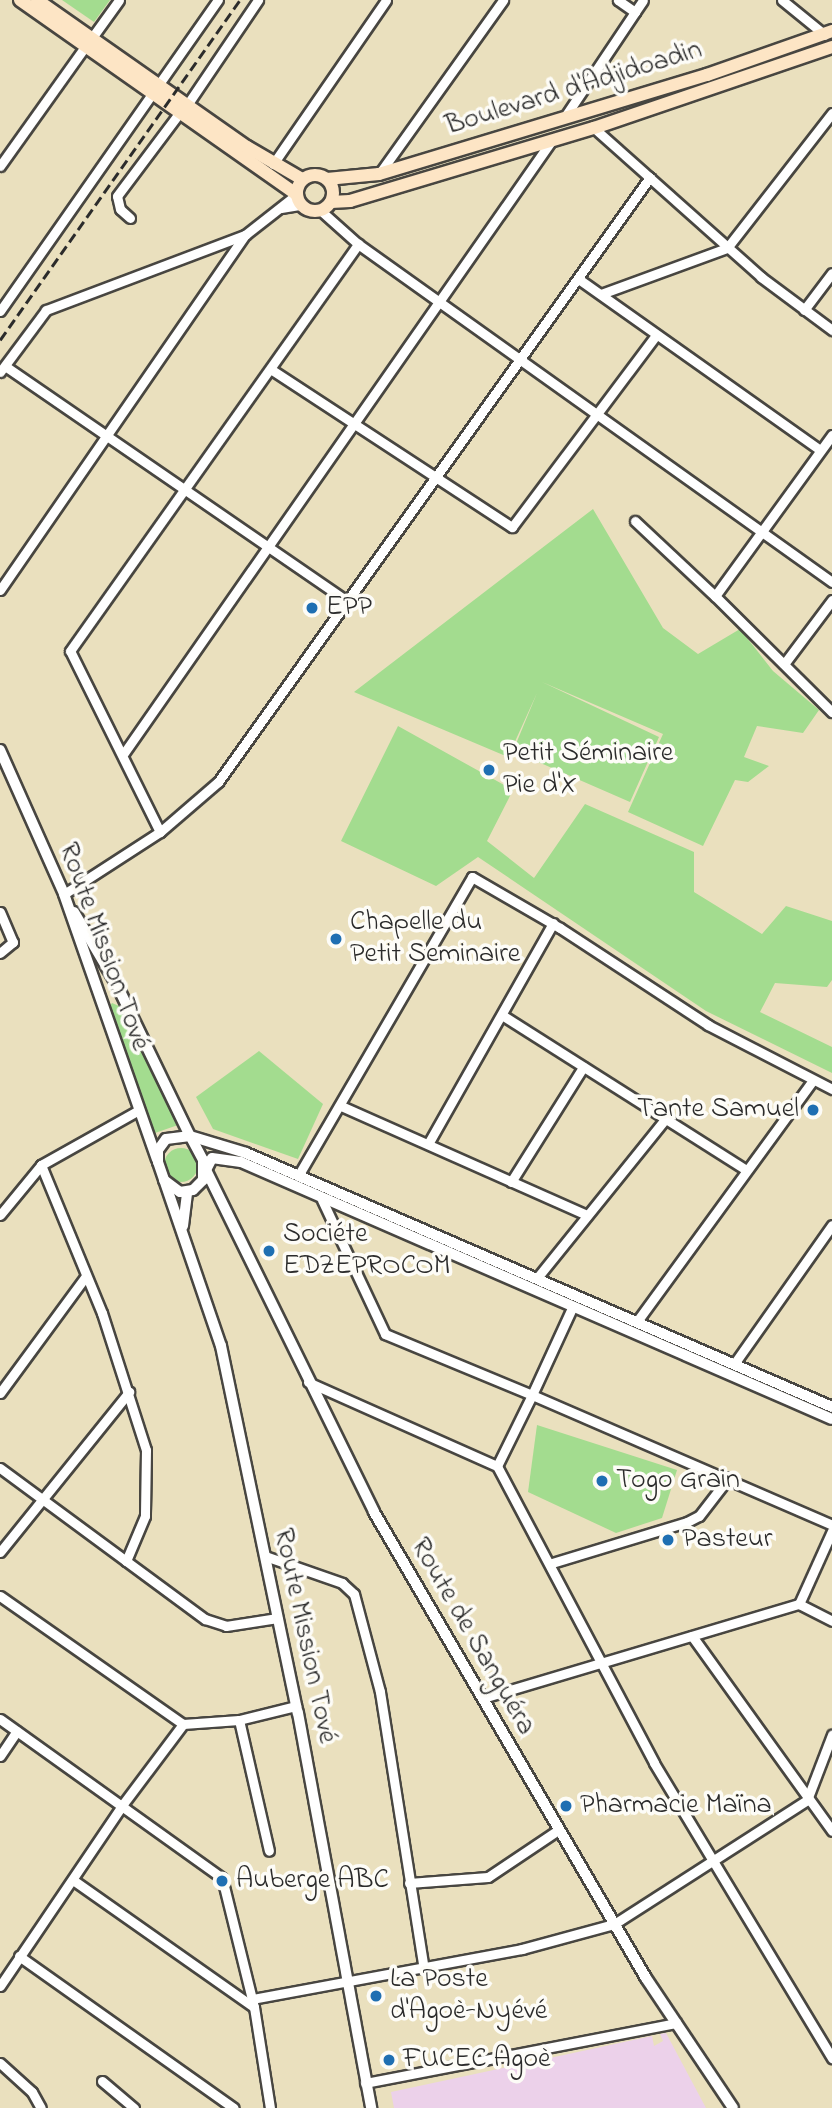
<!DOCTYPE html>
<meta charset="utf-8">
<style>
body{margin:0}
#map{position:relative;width:832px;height:2108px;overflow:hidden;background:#eae0be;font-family:"Indie Flower",sans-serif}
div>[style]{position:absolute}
.built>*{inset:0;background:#ecd1ea}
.green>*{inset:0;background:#a3dc8f}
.round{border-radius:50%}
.roads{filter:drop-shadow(2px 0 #484641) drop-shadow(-2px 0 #484641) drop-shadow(0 2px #484641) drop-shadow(0 -2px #484641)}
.minor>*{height:9px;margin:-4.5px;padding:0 4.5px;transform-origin:4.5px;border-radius:4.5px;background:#fff}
.tertiary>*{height:10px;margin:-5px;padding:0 5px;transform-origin:5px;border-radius:5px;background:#fff}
.secondary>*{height:12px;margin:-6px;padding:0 6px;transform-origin:6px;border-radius:6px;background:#fde5c5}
.secondary>.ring{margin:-6px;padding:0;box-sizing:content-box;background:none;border:12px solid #fde5c5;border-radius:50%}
.rail>*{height:2.5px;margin-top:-1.25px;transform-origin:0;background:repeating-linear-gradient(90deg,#2b2b2b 0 10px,transparent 0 15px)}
.dots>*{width:19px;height:19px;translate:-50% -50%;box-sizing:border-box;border:4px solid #fdfcf7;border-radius:50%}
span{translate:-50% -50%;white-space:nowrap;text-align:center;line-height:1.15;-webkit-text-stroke:7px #fdfcf7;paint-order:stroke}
.street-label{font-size:28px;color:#2b2b2b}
.poi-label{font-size:28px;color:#2b2b2b}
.left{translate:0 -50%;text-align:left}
.right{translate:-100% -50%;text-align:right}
</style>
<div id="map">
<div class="built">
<i style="clip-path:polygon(666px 2033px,706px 2108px,394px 2108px,391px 2092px,652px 2036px,654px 2046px,663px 2041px,660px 2034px)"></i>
</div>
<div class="green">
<i style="clip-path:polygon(62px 0,110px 0,94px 22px)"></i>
<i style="clip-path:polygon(593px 509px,663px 628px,698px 654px,740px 629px,773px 671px,819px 710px,803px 733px,757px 726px,744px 757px,769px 766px,748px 782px,735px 780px,703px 846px,628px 812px,663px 734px,542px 682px,659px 737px,630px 802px,513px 751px,537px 693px,508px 757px,354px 692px)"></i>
<i style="clip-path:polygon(398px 726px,513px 790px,487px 841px,534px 878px,585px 804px,694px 852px,694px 892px,762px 934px,786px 906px,832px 921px,832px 980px,827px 987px,775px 983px,760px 1012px,832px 1047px,832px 1073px,706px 1011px,478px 857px,436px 886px,341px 841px)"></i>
<i style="clip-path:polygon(112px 1003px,119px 1006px,178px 1125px,155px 1133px,108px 1009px)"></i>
<i style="clip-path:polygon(259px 1051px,323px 1104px,298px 1159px,213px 1129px,196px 1097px)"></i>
<i class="round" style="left:164px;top:1148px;width:34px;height:34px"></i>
<i style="clip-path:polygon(537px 1425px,677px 1470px,662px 1518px,616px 1533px,528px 1492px)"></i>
</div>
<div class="roads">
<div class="minor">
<i style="left:782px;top:0;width:55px;rotate:39.1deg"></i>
<i style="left:635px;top:12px;width:14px;rotate:-56deg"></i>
<i style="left:91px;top:39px;width:48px;rotate:-54.3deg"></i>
<i style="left:187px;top:105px;width:127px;rotate:-55.9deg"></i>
<i style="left:564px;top:118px;width:128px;rotate:-56.2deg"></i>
<i style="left:635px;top:12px;width:21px;rotate:-145deg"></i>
<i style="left:594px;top:128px;width:224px;rotate:41.7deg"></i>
<i style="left:761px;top:277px;width:89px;rotate:36.7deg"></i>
<i style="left:273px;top:164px;width:199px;rotate:-55.4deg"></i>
<i style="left:0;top:166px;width:146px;rotate:-54.5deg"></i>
<i style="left:379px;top:174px;width:214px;rotate:-54.5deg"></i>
<i style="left:281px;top:208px;width:20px;rotate:-9deg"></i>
<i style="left:320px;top:210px;width:51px;rotate:41.8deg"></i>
<i style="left:358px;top:244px;width:582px;rotate:35.49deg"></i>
<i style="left:130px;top:218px;width:13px;rotate:-138deg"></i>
<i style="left:120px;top:209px;width:13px;rotate:-103deg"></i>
<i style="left:117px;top:196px;width:105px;rotate:-53.1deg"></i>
<i style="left:580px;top:280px;width:294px;rotate:35.3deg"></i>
<i style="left:601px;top:294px;width:134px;rotate:-20.1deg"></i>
<i style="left:727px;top:248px;width:171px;rotate:-52.1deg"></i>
<i style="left:804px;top:310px;width:46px;rotate:-52.9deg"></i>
<i style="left:0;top:311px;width:380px;rotate:-55deg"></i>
<i style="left:5px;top:366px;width:416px;rotate:34.5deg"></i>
<i style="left:272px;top:370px;width:287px;rotate:33.2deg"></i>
<i style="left:512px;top:527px;width:240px;rotate:-53.1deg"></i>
<i style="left:0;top:372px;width:77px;rotate:-53.4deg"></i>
<i style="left:46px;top:310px;width:213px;rotate:-20.7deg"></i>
<i style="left:245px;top:235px;width:65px;rotate:-38.1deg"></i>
<i style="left:832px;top:435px;width:199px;rotate:126deg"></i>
<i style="left:715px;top:596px;width:165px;rotate:44.8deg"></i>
<i style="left:635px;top:521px;width:110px;rotate:43.2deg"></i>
<i style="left:0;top:590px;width:431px;rotate:-55.4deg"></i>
<i style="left:784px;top:664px;width:80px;rotate:-53.1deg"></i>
<i style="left:124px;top:753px;width:748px;rotate:-55.08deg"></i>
<i style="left:160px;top:832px;width:202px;rotate:-116.4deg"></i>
<i style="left:70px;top:651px;width:499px;rotate:-54.7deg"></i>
<i style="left:64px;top:894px;width:114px;rotate:-32.9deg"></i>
<i style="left:160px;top:832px;width:77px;rotate:-40.8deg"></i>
<i style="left:218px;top:782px;width:743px;rotate:-54.47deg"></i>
<i style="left:0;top:912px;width:33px;rotate:67deg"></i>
<i style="left:13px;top:942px;width:17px;rotate:140deg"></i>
<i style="left:502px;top:1015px;width:289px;rotate:32.4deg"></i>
<i style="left:341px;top:1106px;width:269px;rotate:23.9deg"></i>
<i style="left:428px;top:1144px;width:254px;rotate:-60.5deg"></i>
<i style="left:41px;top:1165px;width:160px;rotate:67.6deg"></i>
<i style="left:102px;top:1313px;width:144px;rotate:72.2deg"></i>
<i style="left:146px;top:1450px;width:66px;rotate:90.9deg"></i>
<i style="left:145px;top:1516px;width:49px;rotate:112.9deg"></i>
<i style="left:298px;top:1176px;width:346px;rotate:-59.8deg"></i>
<i style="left:472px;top:877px;width:102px;rotate:30.1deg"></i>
<i style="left:560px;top:928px;width:177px;rotate:33.2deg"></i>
<i style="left:708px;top:1025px;width:140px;rotate:27.3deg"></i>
<i style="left:511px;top:1182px;width:136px;rotate:-57.9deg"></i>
<i style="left:322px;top:1200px;width:148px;rotate:64.8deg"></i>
<i style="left:385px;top:1334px;width:159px;rotate:22.5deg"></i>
<i style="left:532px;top:1395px;width:79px;rotate:116.2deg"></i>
<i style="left:0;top:1215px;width:65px;rotate:-50.6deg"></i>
<i style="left:41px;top:1165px;width:112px;rotate:-29.3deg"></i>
<i style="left:537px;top:1278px;width:206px;rotate:-51.1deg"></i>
<i style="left:572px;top:1308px;width:96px;rotate:114.7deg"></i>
<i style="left:532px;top:1395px;width:327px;rotate:23.4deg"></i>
<i style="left:638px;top:1320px;width:297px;rotate:-53.9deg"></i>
<i style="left:734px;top:1364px;width:170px;rotate:-54.8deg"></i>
<i style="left:308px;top:1382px;width:207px;rotate:24deg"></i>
<i style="left:497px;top:1466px;width:336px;rotate:62.1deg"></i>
<i style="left:654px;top:1763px;width:345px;rotate:58.9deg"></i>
<i style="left:0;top:1393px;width:145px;rotate:-53.7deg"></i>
<i style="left:0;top:1468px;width:255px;rotate:36.4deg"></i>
<i style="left:205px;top:1619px;width:22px;rotate:18deg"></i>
<i style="left:226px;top:1626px;width:52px;rotate:-8.9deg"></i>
<i style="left:0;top:1552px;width:206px;rotate:-51.1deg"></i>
<i style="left:265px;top:1556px;width:82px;rotate:19.3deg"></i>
<i style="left:342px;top:1583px;width:16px;rotate:43deg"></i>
<i style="left:354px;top:1594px;width:101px;rotate:75.1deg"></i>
<i style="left:380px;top:1692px;width:280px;rotate:81deg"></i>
<i style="left:552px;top:1563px;width:141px;rotate:-16.9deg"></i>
<i style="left:687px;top:1522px;width:13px;rotate:-27deg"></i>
<i style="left:699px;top:1516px;width:49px;rotate:-52.4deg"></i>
<i style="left:0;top:1596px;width:223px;rotate:35deg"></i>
<i style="left:183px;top:1724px;width:56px;rotate:-4.1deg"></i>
<i style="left:239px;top:1720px;width:59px;rotate:-13.8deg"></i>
<i style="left:799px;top:1604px;width:80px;rotate:-65.7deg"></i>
<i style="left:692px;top:1636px;width:240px;rotate:54.3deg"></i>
<i style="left:483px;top:1698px;width:330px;rotate:-16.6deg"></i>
<i style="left:799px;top:1604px;width:37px;rotate:27deg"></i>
<i style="left:0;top:1719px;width:273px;rotate:35.6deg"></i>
<i style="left:222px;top:1878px;width:133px;rotate:76.1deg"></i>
<i style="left:254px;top:2007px;width:102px;rotate:81deg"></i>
<i style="left:239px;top:1720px;width:134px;rotate:77.1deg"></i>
<i style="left:0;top:1756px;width:30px;rotate:-56deg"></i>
<i style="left:73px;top:1880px;width:221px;rotate:35.1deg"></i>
<i style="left:409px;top:1883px;width:79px;rotate:-4.3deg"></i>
<i style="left:488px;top:1877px;width:84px;rotate:-33.9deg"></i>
<i style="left:19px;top:1956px;width:263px;rotate:35.3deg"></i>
<i style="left:0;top:1986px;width:220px;rotate:-55.9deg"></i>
<i style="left:123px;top:1804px;width:100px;rotate:-53.1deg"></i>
<i style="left:252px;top:1999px;width:275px;rotate:-10.5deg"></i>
<i style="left:522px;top:1949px;width:95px;rotate:-15.2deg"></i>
<i style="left:614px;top:1924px;width:229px;rotate:-32.7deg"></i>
<i style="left:807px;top:1800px;width:70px;rotate:-69deg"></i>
<i style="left:0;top:2063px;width:43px;rotate:42.2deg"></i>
<i style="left:32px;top:2092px;width:18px;rotate:61deg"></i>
<i style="left:102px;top:2081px;width:42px;rotate:40.2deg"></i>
<i style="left:365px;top:2083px;width:317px;rotate:-10.9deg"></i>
</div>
<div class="tertiary">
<i style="left:0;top:750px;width:158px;rotate:66deg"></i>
<i style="left:64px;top:894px;width:281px;rotate:70.7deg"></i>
<i style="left:74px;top:912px;width:82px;rotate:59.4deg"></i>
<i style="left:116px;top:983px;width:170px;rotate:64.2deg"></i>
<i style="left:190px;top:1136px;width:59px;rotate:16.9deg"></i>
<i style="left:246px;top:1153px;width:639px;rotate:23.43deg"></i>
<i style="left:206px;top:1170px;width:381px;rotate:63.8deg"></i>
<i style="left:374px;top:1512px;width:540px;rotate:59.73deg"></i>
<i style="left:646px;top:1978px;width:156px;rotate:56.2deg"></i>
<i style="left:206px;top:1170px;width:13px;rotate:-63deg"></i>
<i style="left:212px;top:1158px;width:29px;rotate:8deg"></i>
<i style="left:241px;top:1162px;width:644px;rotate:23.5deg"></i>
<i style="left:164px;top:1180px;width:20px;rotate:37deg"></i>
<i style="left:180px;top:1192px;width:13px;rotate:-9deg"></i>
<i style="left:193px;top:1190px;width:14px;rotate:-45deg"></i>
<i style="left:203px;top:1180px;width:20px;rotate:-90deg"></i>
<i style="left:203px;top:1160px;width:27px;rotate:-118deg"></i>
<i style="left:190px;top:1136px;width:24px;rotate:173deg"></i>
<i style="left:166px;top:1139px;width:14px;rotate:126deg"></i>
<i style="left:158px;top:1150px;width:12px;rotate:90deg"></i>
<i style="left:158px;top:1162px;width:194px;rotate:71.1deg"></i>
<i style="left:221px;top:1346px;width:375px;rotate:78.2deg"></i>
<i style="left:298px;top:1713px;width:402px;rotate:79.5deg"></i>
<i style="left:183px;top:1226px;width:34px;rotate:-83deg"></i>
</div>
<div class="secondary">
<i style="left:20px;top:0;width:337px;rotate:35.1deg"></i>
<i style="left:37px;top:0;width:256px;rotate:35deg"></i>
<i style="left:247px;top:147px;width:64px;rotate:30.2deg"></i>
<i class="ring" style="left:297px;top:175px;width:24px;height:24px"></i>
<i style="left:327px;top:179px;width:52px;rotate:-5.5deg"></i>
<i style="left:379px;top:174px;width:343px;rotate:-16.8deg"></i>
<i style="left:707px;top:75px;width:133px;rotate:-19.4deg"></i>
<i style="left:331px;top:202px;width:19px;rotate:-3deg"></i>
<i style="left:350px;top:201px;width:255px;rotate:-16.7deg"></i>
<i style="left:594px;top:128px;width:251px;rotate:-18.8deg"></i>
</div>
</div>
<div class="rail">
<i style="left:0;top:340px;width:416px;rotate:-54.8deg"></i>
</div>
<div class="dots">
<i style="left:312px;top:608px;background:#1f6fb2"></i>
<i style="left:489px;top:770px;background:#1f6fb2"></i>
<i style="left:336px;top:939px;background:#1f6fb2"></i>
<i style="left:813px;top:1110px;background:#1f6fb2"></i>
<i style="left:269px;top:1251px;background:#1f6fb2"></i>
<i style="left:602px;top:1481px;background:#1f6fb2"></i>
<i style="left:668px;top:1540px;background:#1f6fb2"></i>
<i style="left:566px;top:1806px;background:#1f6fb2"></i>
<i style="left:222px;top:1881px;background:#1f6fb2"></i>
<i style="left:376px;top:1996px;background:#1f6fb2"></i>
<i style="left:389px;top:2060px;background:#1f6fb2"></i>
</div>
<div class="street-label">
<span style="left:574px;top:89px;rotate:-17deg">Boulevard d'Adjidoadin</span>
<span style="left:103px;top:947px;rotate:70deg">Route Mission Tové</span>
<span style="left:304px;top:1636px;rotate:78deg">Route Mission Tové</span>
<span style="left:472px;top:1637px;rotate:60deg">Route de Sanguéra</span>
</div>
<div class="poi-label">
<span class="left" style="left:326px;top:608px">EPP</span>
<span class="left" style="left:503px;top:770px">Petit Séminaire<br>Pie d'X</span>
<span class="left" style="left:350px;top:939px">Chapelle du<br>Petit Seminaire</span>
<span class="right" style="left:799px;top:1110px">Tante Samuel</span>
<span class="left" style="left:283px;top:1251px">Sociéte<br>EDZEPROCOM</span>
<span class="left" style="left:616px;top:1481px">Togo Grain</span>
<span class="left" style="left:682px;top:1540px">Pasteur</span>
<span class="left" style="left:580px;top:1806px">Pharmacie Maïna</span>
<span class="left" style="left:236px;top:1881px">Auberge ABC</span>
<span class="left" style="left:390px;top:1996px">La Poste<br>d'Agoè-Nyévé</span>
<span class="left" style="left:403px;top:2060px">FUCEC Agoè</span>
</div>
</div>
